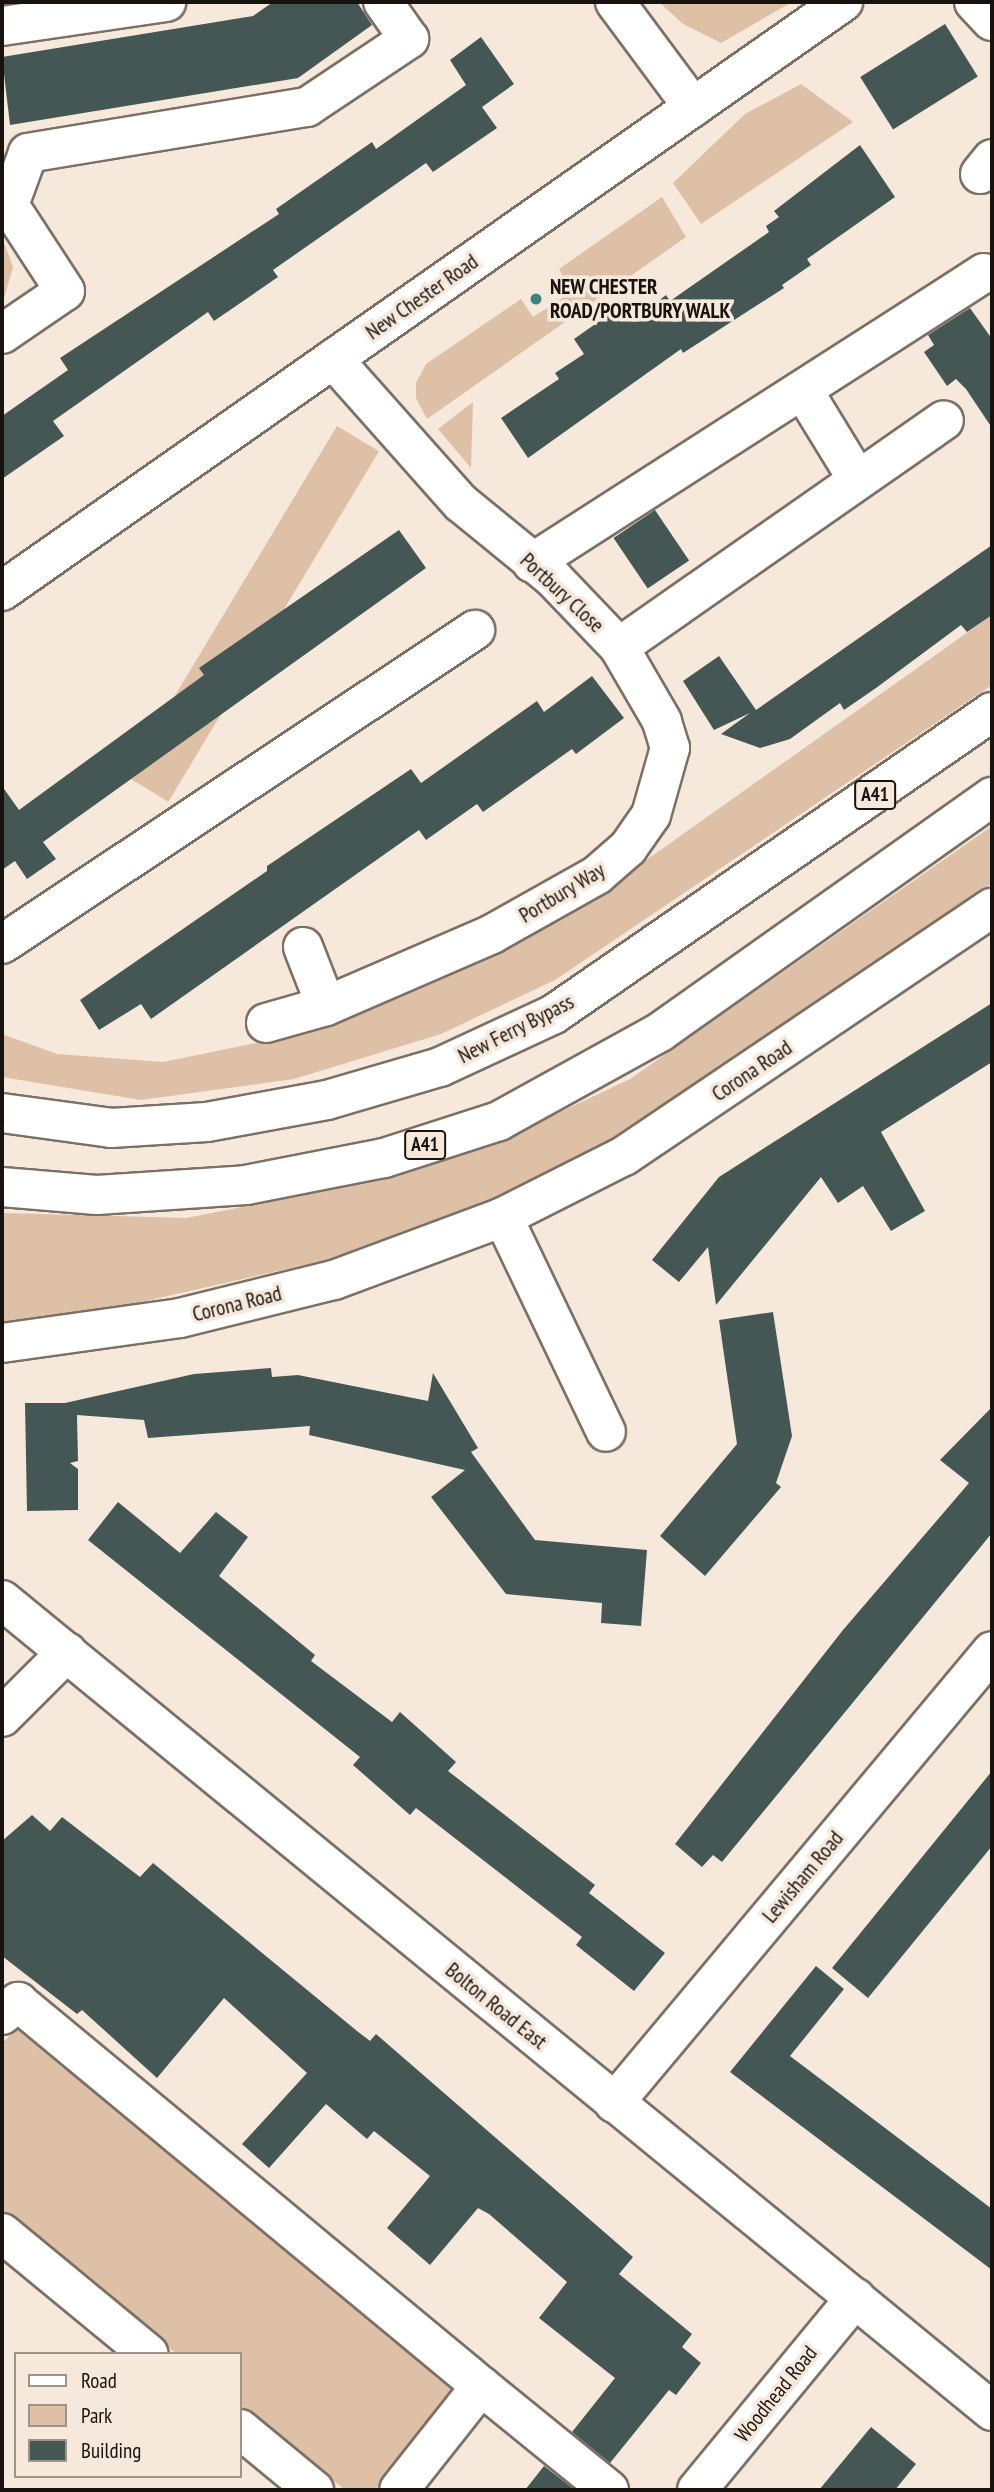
<!DOCTYPE html>
<style>
body{margin:0}
#map{position:relative;width:994px;height:2492px;overflow:hidden;background:#f7e8dc;font-family:"PT Sans Narrow",sans-serif}
div>[style]{position:absolute}
.green>*{inset:0;background:#dec0a6;transform-origin:0 0}
.building>*{inset:0;background:#455754;transform-origin:0 0}
.roads{filter:drop-shadow(2px 0 #7c6f64) drop-shadow(-2px 0 #7c6f64) drop-shadow(0 2px #7c6f64) drop-shadow(0 -2px #7c6f64)}
.minor>*{height:38px;margin:-19px;padding:0 19px;transform-origin:19px;border-radius:19px;background:#fff}
.major>*{height:38px;margin:-19px;padding:0 19px;transform-origin:19px;border-radius:19px;background:#fff}
.highway>*{height:38px;margin:-19px;padding:0 19px;transform-origin:19px;border-radius:19px;background:#fff}
.dots>*{width:19px;height:19px;translate:-50% -50%;box-sizing:border-box;border:4px solid #f7e8dc;border-radius:50%}
span{translate:-50% -50%;white-space:nowrap;text-align:center;line-height:1.15;-webkit-text-stroke:7px #f7e8dc;paint-order:stroke}
.shield-label span{padding:2px 5px;background:#f7e8dc;border:2px solid;border-radius:5px;-webkit-text-stroke-width:0}
.shield-label{font-size:19px;color:#18130f;font-weight:700}
.poi-label{font-size:21px;color:#18130f;font-weight:700}
.left{translate:0 -50%;text-align:left}
.street-label{font-size:21px;color:#18130f}
.frame{position:absolute;inset:0;border:4px solid #18130f;pointer-events:none}
.legend{position:absolute;left:14px;top:2352px;width:228px;height:126px;box-sizing:border-box;background:#f7e8dc;border:2px solid #9e938a;margin:0;padding:9px 12px;list-style:none;font-size:21px;color:#18130f}
.legend li{display:flex;align-items:center;gap:14px;height:35px}
.legend b{width:35px;border:2px solid #9e938a}
</style>
<div id="map">
<div class="green">
<i style="clip-path:polygon(659px 2px,792px 2px,721px 43px,683px 24px)"></i>
<i style="clip-path:polygon(801px 84px,853px 122px,701px 224px,673px 183px,745px 114px)"></i>
<i style="clip-path:polygon(662px 197px,686px 237px,427px 419px,416px 398px,416px 383px,426px 364px,521px 299px,533px 317px,572px 292px,559px 269px)"></i>
<i style="clip-path:polygon(2px 237px,13px 267px,2px 305px)"></i>
<i style="clip-path:polygon(473px 402px,471px 468px,438px 429px)"></i>
<i style="left:337px;top:426px;width:49px;height:409px;rotate:31deg"></i>
<i style="clip-path:polygon(992px 615px,992px 685px,555px 980px,441px 1034px,294px 1079px,141px 1100px,2px 1077px,2px 1034px,57px 1054px,163px 1062px,266px 1041px,604px 890px)"></i>
<i style="clip-path:polygon(992px 826px,992px 883px,649px 1121px,494px 1202px,366px 1251px,115px 1308px,2px 1327px,2px 1213px,186px 1218px,381px 1180px,501px 1140px,630px 1079px)"></i>
<i style="clip-path:polygon(17px 2029px,455px 2390px,375px 2490px,345px 2490px,240px 2405px,240px 2354px,177px 2354px,2px 2211px,2px 2043px)"></i>
</div>
<div class="building">
<i style="clip-path:polygon(273px 2px,357px 2px,372px 25px,298px 78px,10px 125px,2px 57px,253px 16px)"></i>
<i style="left:945px;top:24px;width:62px;height:100px;rotate:58deg"></i>
<i style="clip-path:polygon(481px 37px,514px 84px,482px 107px,497px 128px,433px 172px,426px 163px,273px 270px,278px 277px,214px 321px,208px 312px,53px 421px,64px 436px,2px 479px,2px 416px,68px 370px,60px 358px,279px 214px,276px 209px,372px 142px,376px 149px,466px 85px,450px 60px)"></i>
<i style="clip-path:polygon(860px 145px,895px 197px,807px 259px,811px 265px,782px 285px,784px 288px,683px 353px,681px 349px,528px 458px,501px 418px,559px 379px,555px 373px,584px 354px,574px 339px,621px 306px,632px 321px,666px 295px,670px 301px,769px 232px,766px 226px,779px 217px,774px 211px)"></i>
<i style="clip-path:polygon(970px 308px,992px 339px,992px 428px,966px 389px,956px 379px,947px 386px,924px 352px,934px 345px,928px 335px)"></i>
<i style="left:655px;top:510px;width:61px;height:50px;rotate:56deg"></i>
<i style="clip-path:polygon(399px 530px,426px 568px,43px 842px,56px 859px,27px 879px,15px 861px,2px 870px,2px 786px,19px 810px,204px 675px,199px 668px)"></i>
<i style="clip-path:polygon(992px 545px,992px 615px,967px 632px,961px 625px,876px 688px,844px 710px,840px 703px,790px 739px,760px 748px,721px 734px,750px 713px,714px 730px,683px 681px,719px 656px,756px 710px)"></i>
<i style="clip-path:polygon(592px 676px,624px 718px,576px 754px,572px 749px,483px 812px,477px 804px,426px 840px,419px 830px,151px 1019px,141px 1004px,99px 1030px,80px 1000px,267px 871px,267px 866px,411px 769px,421px 783px,537px 701px,544px 712px)"></i>
<i style="clip-path:polygon(992px 1003px,992px 1062px,881px 1132px,925px 1211px,891px 1231px,863px 1186px,838px 1203px,821px 1177px,716px 1305px,708px 1247px,679px 1282px,652px 1260px,719px 1177px)"></i>
<i style="clip-path:polygon(773px 1312px,792px 1436px,776px 1483px,781px 1487px,705px 1576px,660px 1536px,737px 1444px,719px 1320px)"></i>
<i style="clip-path:polygon(271px 1368px,272px 1377px,298px 1375px,428px 1401px,433px 1373px,478px 1448px,471px 1452px,535px 1540px,647px 1550px,641px 1626px,601px 1623px,602px 1603px,506px 1594px,431px 1497px,465px 1470px,309px 1435px,310px 1426px,148px 1438px,144px 1420px,77px 1415px,78px 1461px,70px 1463px,78px 1469px,78px 1510px,27px 1511px,25px 1403px,65px 1403px,194px 1374px)"></i>
<i style="clip-path:polygon(992px 1407px,992px 1533px,722px 1862px,713px 1855px,702px 1867px,675px 1844px,843px 1630px,969px 1483px,940px 1460px)"></i>
<i style="clip-path:polygon(118px 1502px,180px 1553px,216px 1512px,248px 1537px,219px 1576px,315px 1655px,311px 1661px,392px 1722px,400px 1712px,456px 1762px,448px 1771px,595px 1885px,589px 1893px,665px 1953px,634px 1991px,576px 1945px,582px 1937px,416px 1808px,410px 1815px,353px 1765px,360px 1757px,88px 1540px)"></i>
<i style="clip-path:polygon(992px 1771px,992px 1846px,868px 1998px,832px 1968px)"></i>
<i style="clip-path:polygon(32px 1815px,50px 1831px,62px 1817px,140px 1877px,153px 1863px,357px 2031px,370px 2041px,376px 2034px,633px 2257px,619px 2274px,692px 2334px,682px 2347px,701px 2363px,676px 2395px,669px 2390px,610px 2463px,572px 2432px,615px 2378px,539px 2318px,567px 2282px,489px 2214px,478px 2208px,430px 2265px,387px 2228px,430px 2176px,374px 2131px,367px 2139px,326px 2104px,269px 2168px,242px 2144px,307px 2073px,224px 1998px,157px 2078px,82px 2010px,77px 2014px,2px 1956px,2px 1841px)"></i>
<i style="clip-path:polygon(816px 1966px,844px 1989px,790px 2056px,992px 2209px,992px 2270px,730px 2072px)"></i>
<i style="clip-path:polygon(871px 2427px,916px 2464px,895px 2490px,819px 2490px)"></i>
<i style="clip-path:polygon(544px 2466px,575px 2490px,525px 2490px)"></i>
</div>
<div class="roads">
<div class="minor">
<i style="left:615px;top:2px;width:131px;rotate:53.4deg"></i>
<i style="left:974px;top:2px;width:26px;rotate:47deg"></i>
<i style="left:2px;top:26px;width:166px;rotate:-8.3deg"></i>
<i style="left:980px;top:174px;width:19px;rotate:-51deg"></i>
<i style="left:2px;top:334px;width:76px;rotate:-34.3deg"></i>
<i style="left:65px;top:291px;width:103px;rotate:-123.1deg"></i>
<i style="left:9px;top:205px;width:55px;rotate:-69.9deg"></i>
<i style="left:28px;top:153px;width:283px;rotate:-9.4deg"></i>
<i style="left:307px;top:107px;width:123px;rotate:-33.7deg"></i>
<i style="left:409px;top:39px;width:45px;rotate:-125.1deg"></i>
<i style="left:333px;top:359px;width:193px;rotate:48.4deg"></i>
<i style="left:461px;top:503px;width:119px;rotate:39.2deg"></i>
<i style="left:553px;top:578px;width:95px;rotate:46.3deg"></i>
<i style="left:619px;top:647px;width:396px;rotate:-34.9deg"></i>
<i style="left:804px;top:392px;width:103px;rotate:58.5deg"></i>
<i style="left:532px;top:563px;width:537px;rotate:-32.68deg"></i>
<i style="left:2px;top:944px;width:568px;rotate:-33.58deg"></i>
<i style="left:303px;top:947px;width:63px;rotate:68.7deg"></i>
<i style="left:266px;top:1023px;width:62px;rotate:-15.8deg"></i>
<i style="left:326px;top:1006px;width:181px;rotate:-23.4deg"></i>
<i style="left:492px;top:934px;width:120px;rotate:-29.3deg"></i>
<i style="left:597px;top:875px;width:41px;rotate:-41.1deg"></i>
<i style="left:628px;top:848px;width:40px;rotate:-55.1deg"></i>
<i style="left:651px;top:815px;width:70px;rotate:-74.2deg"></i>
<i style="left:670px;top:748px;width:28px;rotate:-107deg"></i>
<i style="left:662px;top:721px;width:86px;rotate:-120.2deg"></i>
<i style="left:503px;top:1217px;width:238px;rotate:64.4deg"></i>
<i style="left:2px;top:1343px;width:180px;rotate:-8deg"></i>
<i style="left:180px;top:1318px;width:159px;rotate:-13.9deg"></i>
<i style="left:334px;top:1280px;width:180px;rotate:-20.4deg"></i>
<i style="left:503px;top:1217px;width:136px;rotate:-26.8deg"></i>
<i style="left:624px;top:1156px;width:444px;rotate:-34deg"></i>
<i style="left:2px;top:1600px;width:1280px;rotate:39.32deg"></i>
<i style="left:2px;top:1717px;width:92px;rotate:-45deg"></i>
<i style="left:2px;top:2015px;width:21px;rotate:-39deg"></i>
<i style="left:18px;top:2002px;width:602px;rotate:39.67deg"></i>
<i style="left:481px;top:2386px;width:132px;rotate:128.3deg"></i>
<i style="left:614px;top:2103px;width:589px;rotate:-50.09deg"></i>
<i style="left:2px;top:2233px;width:190px;rotate:39.5deg"></i>
<i style="left:481px;top:2386px;width:165px;rotate:39.1deg"></i>
<i style="left:240px;top:2429px;width:96px;rotate:39.5deg"></i>
<i style="left:697px;top:2490px;width:249px;rotate:-50.5deg"></i>
</div>
<div class="major">
<i style="left:2px;top:591px;width:1027px;rotate:-35.01deg"></i>
</div>
<div class="highway">
<i style="left:2px;top:1113px;width:110px;rotate:7.8deg"></i>
<i style="left:111px;top:1128px;width:96px;rotate:-3.6deg"></i>
<i style="left:207px;top:1122px;width:122px;rotate:-10.4deg"></i>
<i style="left:327px;top:1100px;width:118px;rotate:-16.3deg"></i>
<i style="left:440px;top:1067px;width:126px;rotate:-24.9deg"></i>
<i style="left:554px;top:1014px;width:532px;rotate:-34.59deg"></i>
<i style="left:2px;top:1187px;width:95px;rotate:4.8deg"></i>
<i style="left:97px;top:1195px;width:149px;rotate:-3.8deg"></i>
<i style="left:246px;top:1185px;width:141px;rotate:-11.1deg"></i>
<i style="left:384px;top:1158px;width:121px;rotate:-17.8deg"></i>
<i style="left:499px;top:1121px;width:184px;rotate:-28.9deg"></i>
<i style="left:660px;top:1032px;width:407px;rotate:-35.3deg"></i>
</div>
</div>
<div class="dots">
<i style="left:536px;top:299px;background:#3d837a"></i>
</div>
<div class="shield-label">
<span style="left:875px;top:795px">A41</span>
<span style="left:425px;top:1145px">A41</span>
</div>
<div class="poi-label">
<span class="left" style="left:550px;top:299px">NEW CHESTER<br>ROAD/PORTBURY WALK</span>
</div>
<div class="street-label">
<span style="left:422px;top:297px;rotate:-35deg">New Chester Road</span>
<span style="left:562px;top:593px;rotate:43deg">Portbury Close</span>
<span style="left:562px;top:893px;rotate:-31deg">Portbury Way</span>
<span style="left:516px;top:1029px;rotate:-27deg">New Ferry Bypass</span>
<span style="left:752px;top:1071px;rotate:-34deg">Corona Road</span>
<span style="left:237px;top:1304px;rotate:-14deg">Corona Road</span>
<span style="left:803px;top:1877px;rotate:-50deg">Lewisham Road</span>
<span style="left:496px;top:2006px;rotate:39deg">Bolton Road East</span>
<span style="left:776px;top:2394px;rotate:-51deg">Woodhead Road</span>
</div>
<div class="frame"></div>
<ul class="legend">
<li><b style="height:9px;background:#fff"></b>Road</li>
<li><b style="height:19px;background:#dec0a6"></b>Park</li>
<li><b style="height:19px;background:#455754"></b>Building</li>
</ul>
</div>
